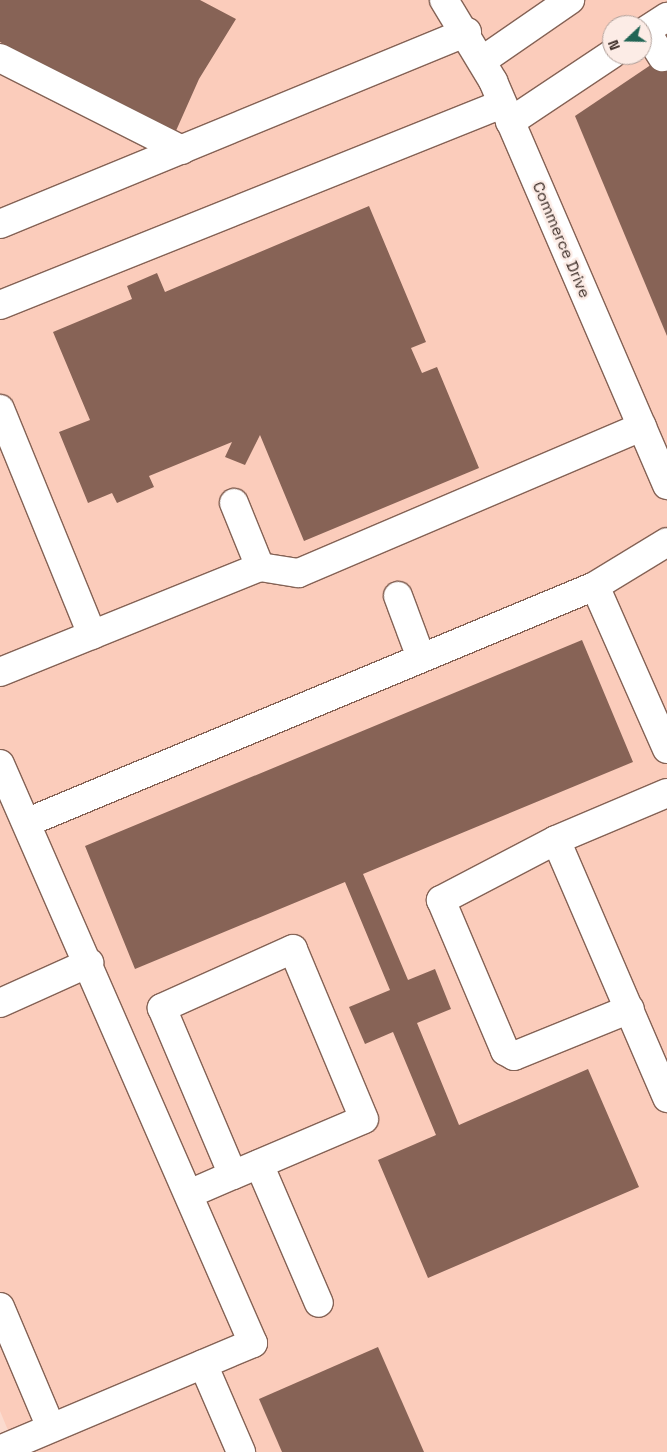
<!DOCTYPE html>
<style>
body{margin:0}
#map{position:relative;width:667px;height:1452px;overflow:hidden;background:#fbdbcf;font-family:"Space Grotesk",sans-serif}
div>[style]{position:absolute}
.built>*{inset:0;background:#fbccbb}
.building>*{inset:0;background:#876356}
.roads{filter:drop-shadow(1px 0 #846255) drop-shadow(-1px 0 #846255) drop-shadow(0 1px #846255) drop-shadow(0 -1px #846255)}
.minor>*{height:28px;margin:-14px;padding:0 14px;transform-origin:14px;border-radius:14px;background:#fff}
span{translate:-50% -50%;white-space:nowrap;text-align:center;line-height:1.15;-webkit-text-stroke:5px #fcece6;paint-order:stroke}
.street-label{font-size:16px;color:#3d2e28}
.north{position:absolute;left:602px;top:15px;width:50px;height:50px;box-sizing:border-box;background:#fcece6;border:1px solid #b0a09a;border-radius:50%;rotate:249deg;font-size:14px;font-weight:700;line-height:20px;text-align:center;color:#3d2e28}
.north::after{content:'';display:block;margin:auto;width:18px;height:22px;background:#216555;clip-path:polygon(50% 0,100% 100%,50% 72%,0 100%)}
</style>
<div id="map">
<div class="built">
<i style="clip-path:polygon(evenodd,0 0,667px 0,667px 1452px,17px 1452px,0 1411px,0 0,612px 25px,642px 25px,642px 55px,612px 55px,612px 25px)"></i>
</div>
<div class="building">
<i style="clip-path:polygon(0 0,200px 0,236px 19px,199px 79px,175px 133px,0 42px)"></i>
<i style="clip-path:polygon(667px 54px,667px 336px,575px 116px)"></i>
<i style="clip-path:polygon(369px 206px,426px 342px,411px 348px,422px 373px,437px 367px,479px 468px,304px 541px,260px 435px,245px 465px,225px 457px,232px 442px,149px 476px,154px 487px,117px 503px,112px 493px,88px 503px,59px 432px,90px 420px,53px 332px,132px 299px,127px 286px,157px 273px,165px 292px)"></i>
<i style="clip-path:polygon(582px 640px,633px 762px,363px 874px,408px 980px,435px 969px,451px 1009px,417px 1023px,459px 1125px,588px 1069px,639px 1187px,428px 1278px,378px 1160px,436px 1135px,393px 1032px,365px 1044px,349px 1007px,390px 990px,345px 882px,135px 969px,85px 846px)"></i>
<i style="clip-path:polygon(378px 1347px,424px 1452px,282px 1452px,259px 1399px)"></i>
</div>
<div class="roads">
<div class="minor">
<i style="left:444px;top:0;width:95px;rotate:58.8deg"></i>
<i style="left:493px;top:81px;width:440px;rotate:66.7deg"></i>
<i style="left:646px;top:31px;width:31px;rotate:58deg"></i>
<i style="left:642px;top:33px;width:30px;rotate:-33deg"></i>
<i style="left:0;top:58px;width:204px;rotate:26.8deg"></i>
<i style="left:483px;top:60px;width:106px;rotate:-34.6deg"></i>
<i style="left:510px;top:122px;width:123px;rotate:-33.7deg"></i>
<i style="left:0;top:224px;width:505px;rotate:-22.35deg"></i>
<i style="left:0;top:305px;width:541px;rotate:-21.82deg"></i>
<i style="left:0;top:409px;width:244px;rotate:67.8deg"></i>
<i style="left:234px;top:503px;width:69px;rotate:67.9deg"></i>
<i style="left:595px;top:586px;width:178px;rotate:66.2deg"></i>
<i style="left:398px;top:596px;width:66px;rotate:69.6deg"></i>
<i style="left:0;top:672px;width:280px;rotate:-22deg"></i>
<i style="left:260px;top:567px;width:39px;rotate:9deg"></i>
<i style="left:299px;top:573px;width:373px;rotate:-23.1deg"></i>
<i style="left:0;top:764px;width:632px;rotate:66.4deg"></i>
<i style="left:253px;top:1343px;width:275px;rotate:157.1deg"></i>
<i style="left:667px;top:793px;width:121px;rotate:157.1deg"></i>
<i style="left:556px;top:840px;width:281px;rotate:66.7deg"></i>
<i style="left:28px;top:822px;width:614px;rotate:-22.6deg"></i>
<i style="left:595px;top:586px;width:84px;rotate:-31.4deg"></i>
<i style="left:556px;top:840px;width:130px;rotate:152.4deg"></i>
<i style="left:441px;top:900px;width:164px;rotate:67deg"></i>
<i style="left:505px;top:1051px;width:10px;rotate:29deg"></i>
<i style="left:514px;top:1056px;width:125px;rotate:-22.1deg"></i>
<i style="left:0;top:1003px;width:98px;rotate:-24.2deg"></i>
<i style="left:259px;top:1164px;width:151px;rotate:66.7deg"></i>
<i style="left:189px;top:1194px;width:48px;rotate:-23.4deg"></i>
<i style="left:233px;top:1175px;width:142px;rotate:-23.1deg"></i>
<i style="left:364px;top:1119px;width:184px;rotate:-112.7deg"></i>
<i style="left:293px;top:949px;width:144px;rotate:155.8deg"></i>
<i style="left:162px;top:1008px;width:181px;rotate:67deg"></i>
<i style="left:0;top:1307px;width:131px;rotate:67.1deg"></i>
<i style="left:203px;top:1364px;width:96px;rotate:66.6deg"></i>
</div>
</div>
<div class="street-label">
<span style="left:561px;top:240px;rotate:67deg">Commerce Drive</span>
</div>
<div class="north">N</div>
</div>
